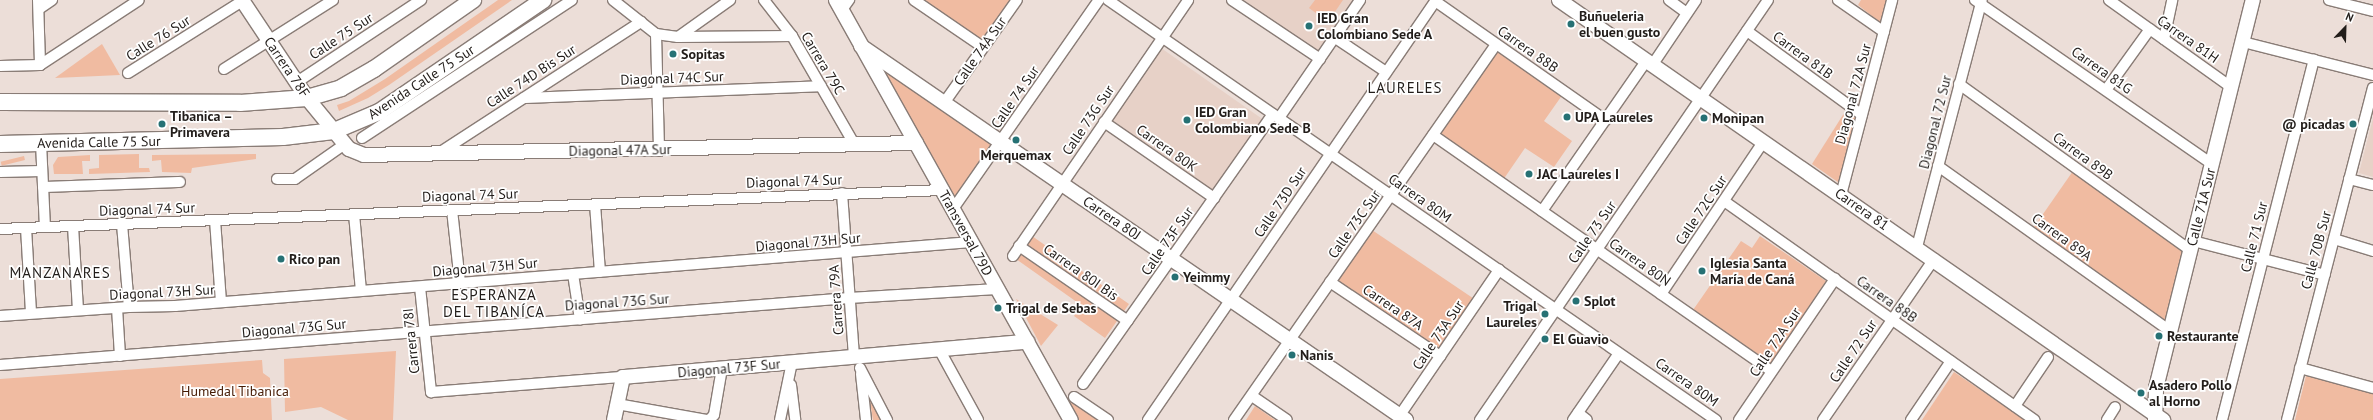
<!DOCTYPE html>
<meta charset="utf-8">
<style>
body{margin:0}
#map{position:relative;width:2373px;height:420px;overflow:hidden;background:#ecded8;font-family:"PT Sans",sans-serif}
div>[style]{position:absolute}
.built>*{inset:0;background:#e7d1c7;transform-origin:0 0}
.green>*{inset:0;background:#f0bba1;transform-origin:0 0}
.roads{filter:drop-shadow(1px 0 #897c76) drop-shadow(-1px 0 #897c76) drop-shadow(0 1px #897c76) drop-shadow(0 -1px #897c76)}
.street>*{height:10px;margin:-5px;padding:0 5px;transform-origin:5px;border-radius:5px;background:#fff}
.secondary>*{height:14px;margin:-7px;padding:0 7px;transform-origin:7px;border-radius:7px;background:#fff}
.primary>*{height:16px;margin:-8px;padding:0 8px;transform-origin:8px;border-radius:8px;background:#fff}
.dots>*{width:11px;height:11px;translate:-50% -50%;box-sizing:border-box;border:2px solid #fff;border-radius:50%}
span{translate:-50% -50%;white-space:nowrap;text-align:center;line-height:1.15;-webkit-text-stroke:3.5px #fff;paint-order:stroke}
.poi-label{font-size:14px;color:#221d1a;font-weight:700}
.left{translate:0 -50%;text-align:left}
.right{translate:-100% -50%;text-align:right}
.street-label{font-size:14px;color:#221d1a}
.park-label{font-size:14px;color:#461b04}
.neighbourhood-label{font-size:15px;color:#221d1a;letter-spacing:1px}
.north{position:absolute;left:2325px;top:8px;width:40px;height:40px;-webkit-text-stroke:3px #fff;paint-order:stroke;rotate:23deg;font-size:11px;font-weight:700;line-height:16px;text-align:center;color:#221d1a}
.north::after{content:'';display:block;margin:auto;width:14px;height:18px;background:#221d1a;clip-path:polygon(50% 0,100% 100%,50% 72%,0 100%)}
</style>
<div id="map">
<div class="built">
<i style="clip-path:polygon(1242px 0,1354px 0,1319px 52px)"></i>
<i style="left:1161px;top:48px;width:125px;height:89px;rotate:35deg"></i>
<i style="clip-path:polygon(2373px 118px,2373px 177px,2359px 173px)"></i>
</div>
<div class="green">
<i style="clip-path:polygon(498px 0,512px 0,389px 85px,368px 98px,339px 111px,337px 105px,349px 101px,385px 79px)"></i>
<i style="clip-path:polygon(920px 0,1012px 0,982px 43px)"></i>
<i style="clip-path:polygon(1315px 0,1343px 0,1328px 22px,1309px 8px)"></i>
<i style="clip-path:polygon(1861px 0,1887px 0,1882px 24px,1858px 5px)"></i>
<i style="clip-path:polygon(102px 44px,120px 75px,55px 78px)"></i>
<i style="clip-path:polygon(1497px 50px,1563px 94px,1544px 121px,1572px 141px,1554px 167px,1525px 148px,1503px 180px,1438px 135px)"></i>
<i style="clip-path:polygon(879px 66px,995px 144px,956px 198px)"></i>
<i style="clip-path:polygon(1846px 110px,1859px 119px,1842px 185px,1812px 164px)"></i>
<i style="clip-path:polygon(139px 154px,139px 168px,149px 168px,150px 172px,89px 174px,89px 169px,99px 168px,99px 155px)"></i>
<i style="clip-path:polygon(256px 154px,256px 159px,192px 168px,191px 173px,162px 172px,161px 160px,152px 161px,152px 155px)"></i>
<i style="clip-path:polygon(90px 155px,90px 161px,82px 161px,83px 174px,54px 174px,53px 165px,58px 157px)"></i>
<i style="left:24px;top:156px;width:4px;height:24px;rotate:76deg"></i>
<i style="clip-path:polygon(2073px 171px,2185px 249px,2167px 322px,2034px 227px)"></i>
<i style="left:1372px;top:230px;width:122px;height:62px;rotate:34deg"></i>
<i style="clip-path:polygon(1032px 236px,1129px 304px,1105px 338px,1074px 316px,1081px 305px,1016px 259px)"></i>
<i style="clip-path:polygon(1760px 236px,1826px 281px,1771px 363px,1693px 310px,1741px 241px,1752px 248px)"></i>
<i style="clip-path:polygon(1016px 299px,1058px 325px,1041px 346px)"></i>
<i style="clip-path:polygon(396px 351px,393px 420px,348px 420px,321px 407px,285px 412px,284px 359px)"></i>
<i style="clip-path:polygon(262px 360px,263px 373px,270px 378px,272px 420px,0 420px,0 379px)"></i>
<i style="clip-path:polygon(1954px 372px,2025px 420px,1922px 420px)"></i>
<i style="clip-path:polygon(2306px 376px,2373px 393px,2373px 420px,2295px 420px)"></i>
<i style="clip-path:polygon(869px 396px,882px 420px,873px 420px)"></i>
<i style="clip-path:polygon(1066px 397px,1098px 420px,1079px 420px)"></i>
<i style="clip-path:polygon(1255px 406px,1275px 420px,1246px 420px)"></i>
</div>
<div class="roads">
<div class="street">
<i style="left:38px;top:0;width:65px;rotate:88.2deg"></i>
<i style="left:613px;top:0;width:55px;rotate:38.3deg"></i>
<i style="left:656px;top:34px;width:115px;rotate:88.5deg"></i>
<i style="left:764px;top:0;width:46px;rotate:52.1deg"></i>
<i style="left:792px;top:36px;width:125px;rotate:60.1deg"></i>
<i style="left:914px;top:0;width:83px;rotate:34.3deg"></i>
<i style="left:1108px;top:0;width:739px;rotate:34.64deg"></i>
<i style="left:1232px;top:0;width:106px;rotate:33.8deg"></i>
<i style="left:1669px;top:0;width:22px;rotate:36deg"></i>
<i style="left:1838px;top:0;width:56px;rotate:34.8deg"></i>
<i style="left:1975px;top:0;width:288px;rotate:34.7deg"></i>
<i style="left:2109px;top:0;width:150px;rotate:35.5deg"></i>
<i style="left:2329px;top:0;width:45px;rotate:14deg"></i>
<i style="left:1435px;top:1px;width:208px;rotate:35deg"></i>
<i style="left:39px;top:9px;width:16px;rotate:-35deg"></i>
<i style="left:841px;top:11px;width:14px;rotate:-54deg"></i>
<i style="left:1747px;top:31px;width:142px;rotate:36.1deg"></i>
<i style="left:656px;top:34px;width:22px;rotate:8deg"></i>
<i style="left:678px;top:37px;width:114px;rotate:-0.5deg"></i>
<i style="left:678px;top:37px;width:64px;rotate:-35.4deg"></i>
<i style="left:1334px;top:37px;width:63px;rotate:33.9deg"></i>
<i style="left:2164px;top:39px;width:40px;rotate:-78deg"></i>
<i style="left:2243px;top:42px;width:134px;rotate:14.2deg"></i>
<i style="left:1653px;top:64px;width:77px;rotate:-56.1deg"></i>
<i style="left:40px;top:65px;width:118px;rotate:-33.3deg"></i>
<i style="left:0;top:66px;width:40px;rotate:-1.4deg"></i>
<i style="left:224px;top:69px;width:129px;rotate:-32.3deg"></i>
<i style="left:128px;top:73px;width:137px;rotate:-32.2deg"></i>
<i style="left:297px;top:82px;width:149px;rotate:-33.5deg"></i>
<i style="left:1959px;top:84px;width:284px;rotate:35.7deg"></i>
<i style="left:2106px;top:90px;width:75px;rotate:-54.2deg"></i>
<i style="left:524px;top:98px;width:297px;rotate:-2.3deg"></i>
<i style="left:944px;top:103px;width:126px;rotate:-54.7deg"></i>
<i style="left:1279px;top:118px;width:143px;rotate:-55.5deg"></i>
<i style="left:1104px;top:122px;width:134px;rotate:34.6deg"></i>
<i style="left:1433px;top:135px;width:412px;rotate:34.9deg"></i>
<i style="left:362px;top:138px;width:251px;rotate:-33.3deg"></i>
<i style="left:41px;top:143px;width:84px;rotate:87.3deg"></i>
<i style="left:439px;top:153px;width:241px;rotate:-33deg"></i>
<i style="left:1938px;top:166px;width:285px;rotate:35.4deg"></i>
<i style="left:0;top:172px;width:42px;rotate:-1.4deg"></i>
<i style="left:277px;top:179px;width:18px"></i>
<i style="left:295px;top:179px;width:61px;rotate:-35deg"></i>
<i style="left:2349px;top:179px;width:25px;rotate:14deg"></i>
<i style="left:43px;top:187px;width:137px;rotate:-2.1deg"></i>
<i style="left:842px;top:193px;width:164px;rotate:85.8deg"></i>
<i style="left:1841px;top:195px;width:202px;rotate:-75.3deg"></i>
<i style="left:1724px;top:201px;width:380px;rotate:35.2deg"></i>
<i style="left:595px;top:204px;width:68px;rotate:85.8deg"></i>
<i style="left:953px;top:209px;width:255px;rotate:-55.1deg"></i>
<i style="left:452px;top:210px;width:73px;rotate:83.7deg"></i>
<i style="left:1542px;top:211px;width:184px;rotate:-55.2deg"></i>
<i style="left:354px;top:214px;width:77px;rotate:84.8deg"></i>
<i style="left:215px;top:220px;width:82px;rotate:85.8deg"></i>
<i style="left:122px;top:224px;width:83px;rotate:85.2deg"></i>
<i style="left:73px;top:226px;width:84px;rotate:86.6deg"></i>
<i style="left:26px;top:228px;width:85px;rotate:86.6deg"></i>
<i style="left:0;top:229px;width:943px;rotate:-2.37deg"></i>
<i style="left:2334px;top:239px;width:41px;rotate:17.1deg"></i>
<i style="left:2193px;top:241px;width:136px;rotate:14.4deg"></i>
<i style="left:1019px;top:246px;width:132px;rotate:34.5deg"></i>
<i style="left:1917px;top:247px;width:255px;rotate:-75.3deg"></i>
<i style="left:1013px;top:256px;width:310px;rotate:-55.6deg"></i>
<i style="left:573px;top:274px;width:46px;rotate:81.2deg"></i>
<i style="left:1330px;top:282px;width:133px;rotate:33.9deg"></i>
<i style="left:420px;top:287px;width:106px;rotate:84deg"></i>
<i style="left:431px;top:392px;width:193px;rotate:-4.5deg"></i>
<i style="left:1661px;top:294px;width:184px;rotate:-56.1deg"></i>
<i style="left:117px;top:308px;width:48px;rotate:86.4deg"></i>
<i style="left:0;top:316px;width:129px;rotate:-4deg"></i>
<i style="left:129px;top:307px;width:46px;rotate:-1.2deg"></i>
<i style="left:175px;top:306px;width:799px;rotate:-4.6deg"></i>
<i style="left:939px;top:349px;width:81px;rotate:61.2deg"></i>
<i style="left:0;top:365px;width:852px;rotate:-4.51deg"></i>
<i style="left:849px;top:298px;width:148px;rotate:-3.5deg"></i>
<i style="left:860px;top:368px;width:59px;rotate:62.6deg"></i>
<i style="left:2300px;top:368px;width:76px;rotate:15.3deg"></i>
<i style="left:861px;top:374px;width:46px;rotate:83.8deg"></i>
<i style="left:1083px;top:384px;width:330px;rotate:-54.9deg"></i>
<i style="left:791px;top:385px;width:35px;rotate:83deg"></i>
<i style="left:1252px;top:396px;width:42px;rotate:34.4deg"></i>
<i style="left:1074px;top:397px;width:41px;rotate:34.1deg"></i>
<i style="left:617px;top:404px;width:91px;rotate:10.1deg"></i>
<i style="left:2015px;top:406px;width:59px;rotate:-56deg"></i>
<i style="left:1578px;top:413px;width:11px;rotate:38deg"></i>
<i style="left:1400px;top:415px;width:176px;rotate:-55.7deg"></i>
<i style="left:709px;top:420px;width:7px;rotate:-45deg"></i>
<i style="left:714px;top:415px;width:48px;rotate:-80.3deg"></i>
<i style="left:780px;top:420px;width:59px;rotate:-78.3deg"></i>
<i style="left:1148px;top:420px;width:509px;rotate:-55.56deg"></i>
<i style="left:1234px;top:420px;width:458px;rotate:-55.1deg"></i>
<i style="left:1480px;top:420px;width:509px;rotate:-55.56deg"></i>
<i style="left:1573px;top:420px;width:81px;rotate:-55.5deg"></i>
<i style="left:1739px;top:420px;width:171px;rotate:-55.8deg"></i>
<i style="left:1823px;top:420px;width:196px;rotate:-55.4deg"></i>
<i style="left:1911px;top:420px;width:71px;rotate:-55.9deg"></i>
<i style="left:2107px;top:420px;width:15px;rotate:-58deg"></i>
<i style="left:2222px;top:420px;width:372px;rotate:-75.7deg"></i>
<i style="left:2287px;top:420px;width:343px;rotate:-75.5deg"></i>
</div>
<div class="secondary">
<i style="left:242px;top:0;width:118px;rotate:56.4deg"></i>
<i style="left:307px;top:98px;width:66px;rotate:50.5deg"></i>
<i style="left:349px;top:149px;width:16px;rotate:22deg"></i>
<i style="left:364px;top:155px;width:552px;rotate:-1.25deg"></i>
<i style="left:836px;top:0;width:481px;rotate:60.8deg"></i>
<i style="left:1559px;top:0;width:736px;rotate:34.81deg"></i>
<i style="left:861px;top:46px;width:661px;rotate:34.46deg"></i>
<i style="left:614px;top:420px;width:44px;rotate:-78.2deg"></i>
<i style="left:623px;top:377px;width:406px;rotate:-5deg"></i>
<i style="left:2155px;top:420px;width:32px;rotate:-88deg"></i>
<i style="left:2156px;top:388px;width:400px;rotate:-76deg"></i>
</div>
<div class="primary">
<i style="left:0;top:102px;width:240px;rotate:0.2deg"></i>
<i style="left:240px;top:103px;width:67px;rotate:-4.3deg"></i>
<i style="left:307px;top:98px;width:35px;rotate:-16deg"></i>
<i style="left:341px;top:88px;width:38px;rotate:-30deg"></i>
<i style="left:374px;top:69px;width:121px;rotate:-34.9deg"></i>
<i style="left:0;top:144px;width:283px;rotate:-1.4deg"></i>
<i style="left:283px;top:137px;width:51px;rotate:-6.7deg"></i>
<i style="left:334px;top:131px;width:49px;rotate:-22.9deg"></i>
<i style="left:379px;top:112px;width:199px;rotate:-34.3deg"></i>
</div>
</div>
<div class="dots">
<i style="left:1571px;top:24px;background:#267174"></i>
<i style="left:1309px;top:26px;background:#267174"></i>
<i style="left:673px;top:54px;background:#267174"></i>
<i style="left:1567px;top:117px;background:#267174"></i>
<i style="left:1704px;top:118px;background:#267174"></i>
<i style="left:1187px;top:120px;background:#267174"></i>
<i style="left:162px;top:124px;background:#267174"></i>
<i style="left:2353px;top:124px;background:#267174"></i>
<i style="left:1016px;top:140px;background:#267174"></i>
<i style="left:1529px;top:174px;background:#267174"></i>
<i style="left:281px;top:259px;background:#267174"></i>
<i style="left:1702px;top:271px;background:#267174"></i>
<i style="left:1175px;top:277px;background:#267174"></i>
<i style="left:1576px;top:301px;background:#267174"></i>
<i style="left:998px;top:308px;background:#267174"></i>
<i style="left:1545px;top:314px;background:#267174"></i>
<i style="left:2159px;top:336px;background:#267174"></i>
<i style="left:1545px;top:339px;background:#267174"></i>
<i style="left:1292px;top:355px;background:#267174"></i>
<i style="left:2141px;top:393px;background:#267174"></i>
</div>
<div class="poi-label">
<span class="left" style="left:1579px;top:24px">Buñueleria<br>el buen gusto</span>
<span class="left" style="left:1317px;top:26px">IED Gran<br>Colombiano Sede A</span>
<span class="left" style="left:681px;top:54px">Sopitas</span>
<span class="left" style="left:1195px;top:120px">IED Gran<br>Colombiano Sede B</span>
<span class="left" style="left:170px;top:124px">Tibanica –<br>Primavera</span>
<span class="left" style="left:1575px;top:117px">UPA Laureles</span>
<span class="left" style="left:1712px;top:118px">Monipan</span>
<span class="right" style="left:2345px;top:124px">@ picadas</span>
<span style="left:1016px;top:155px">Merquemax</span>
<span class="left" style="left:1537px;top:174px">JAC Laureles I</span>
<span class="left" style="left:289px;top:259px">Rico pan</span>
<span class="left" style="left:1710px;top:271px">Iglesia Santa<br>María de Caná</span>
<span class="left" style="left:1183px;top:277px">Yeimmy</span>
<span class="left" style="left:1584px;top:301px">Splot</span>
<span class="right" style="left:1537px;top:314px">Trigal<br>Laureles</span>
<span class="left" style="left:1006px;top:308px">Trigal de Sebas</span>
<span class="left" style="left:2167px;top:336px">Restaurante</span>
<span class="left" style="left:1553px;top:339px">El Guavio</span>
<span class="left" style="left:1300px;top:355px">Nanis</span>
<span class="left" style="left:2149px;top:393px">Asadero Pollo<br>al Horno</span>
</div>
<div class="street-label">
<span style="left:341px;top:36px;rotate:-33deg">Calle 75 Sur</span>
<span style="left:158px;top:38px;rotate:-32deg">Calle 76 Sur</span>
<span style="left:2188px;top:39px;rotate:35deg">Carrera 81H</span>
<span style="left:1528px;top:49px;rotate:35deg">Carrera 88B</span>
<span style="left:980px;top:51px;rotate:-55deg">Calle 74A Sur</span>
<span style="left:1803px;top:55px;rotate:36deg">Carrera 81B</span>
<span style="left:823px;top:63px;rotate:59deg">Carrera 79C</span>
<span style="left:287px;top:67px;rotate:56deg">Carrera 78F</span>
<span style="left:2102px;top:70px;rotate:35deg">Carrera 81G</span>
<span style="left:531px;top:76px;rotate:-33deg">Calle 74D Bis Sur</span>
<span style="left:672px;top:78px;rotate:-2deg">Diagonal 74C Sur</span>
<span style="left:421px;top:82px;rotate:-33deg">Avenida Calle 75 Sur</span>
<span style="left:1853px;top:94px;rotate:-75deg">Diagonal 72A Sur</span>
<span style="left:1015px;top:97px;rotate:-55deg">Calle 74 Sur</span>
<span style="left:1088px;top:120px;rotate:-56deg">Calle 73G Sur</span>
<span style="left:1935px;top:122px;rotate:-76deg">Diagonal 72 Sur</span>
<span style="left:99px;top:142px;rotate:-1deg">Avenida Calle 75 Sur</span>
<span style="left:1167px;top:148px;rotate:35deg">Carrera 80K</span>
<span style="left:620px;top:150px;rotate:-1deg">Diagonal 47A Sur</span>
<span style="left:2083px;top:156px;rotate:36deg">Carrera 89B</span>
<span style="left:794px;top:181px;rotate:-2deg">Diagonal 74 Sur</span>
<span style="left:470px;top:195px;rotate:-2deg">Diagonal 74 Sur</span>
<span style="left:1420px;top:198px;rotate:35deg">Carrera 80M</span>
<span style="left:1280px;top:202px;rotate:-56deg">Calle 73D Sur</span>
<span style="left:2201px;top:207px;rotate:-76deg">Calle 71A Sur</span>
<span style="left:147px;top:209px;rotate:-2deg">Diagonal 74 Sur</span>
<span style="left:1862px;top:209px;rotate:35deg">Carrera 81</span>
<span style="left:1701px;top:210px;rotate:-56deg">Calle 72C Sur</span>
<span style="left:1112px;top:218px;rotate:34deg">Carrera 80J</span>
<span style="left:1354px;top:224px;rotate:-55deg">Calle 73C Sur</span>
<span style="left:1592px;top:232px;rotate:-55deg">Calle 73 Sur</span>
<span style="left:966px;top:233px;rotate:61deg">Transversal 79D</span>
<span style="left:2062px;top:237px;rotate:36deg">Carrera 89A</span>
<span style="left:2254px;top:237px;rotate:-76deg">Calle 71 Sur</span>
<span style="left:1167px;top:241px;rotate:-55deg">Calle 73F Sur</span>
<span style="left:808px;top:242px;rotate:-5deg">Diagonal 73H Sur</span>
<span style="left:2316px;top:250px;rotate:-75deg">Calle 70B Sur</span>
<span style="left:1640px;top:262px;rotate:35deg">Carrera 80N</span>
<span style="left:485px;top:267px;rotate:-5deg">Diagonal 73H Sur</span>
<span style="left:1081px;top:272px;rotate:35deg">Carrera 80I Bis</span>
<span style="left:162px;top:292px;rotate:-3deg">Diagonal 73H Sur</span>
<span style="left:1887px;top:299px;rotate:35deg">Carrera 88B</span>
<span style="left:836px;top:300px;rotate:-94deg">Carrera 79A</span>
<span style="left:617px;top:302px;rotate:-4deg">Diagonal 73G Sur</span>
<span style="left:1393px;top:307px;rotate:34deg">Carrera 87A</span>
<span style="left:294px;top:328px;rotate:-5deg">Diagonal 73G Sur</span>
<span style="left:1438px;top:335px;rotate:-56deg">Calle 73A Sur</span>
<span style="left:411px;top:341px;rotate:-96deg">Carrera 78I</span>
<span style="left:1775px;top:342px;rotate:-56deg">Calle 72A Sur</span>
<span style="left:1853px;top:351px;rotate:-56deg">Calle 72 Sur</span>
<span style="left:729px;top:368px;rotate:-5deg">Diagonal 73F Sur</span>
<span style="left:1687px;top:382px;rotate:35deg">Carrera 80M</span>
</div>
<div class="park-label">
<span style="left:235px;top:391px">Humedal Tibanica</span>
</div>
<div class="neighbourhood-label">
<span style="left:1405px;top:88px">LAURELES</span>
<span style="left:60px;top:273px">MANZANARES</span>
<span style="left:494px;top:303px">ESPERANZA<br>DEL TIBANÍCA</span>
</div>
<div class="north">N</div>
</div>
